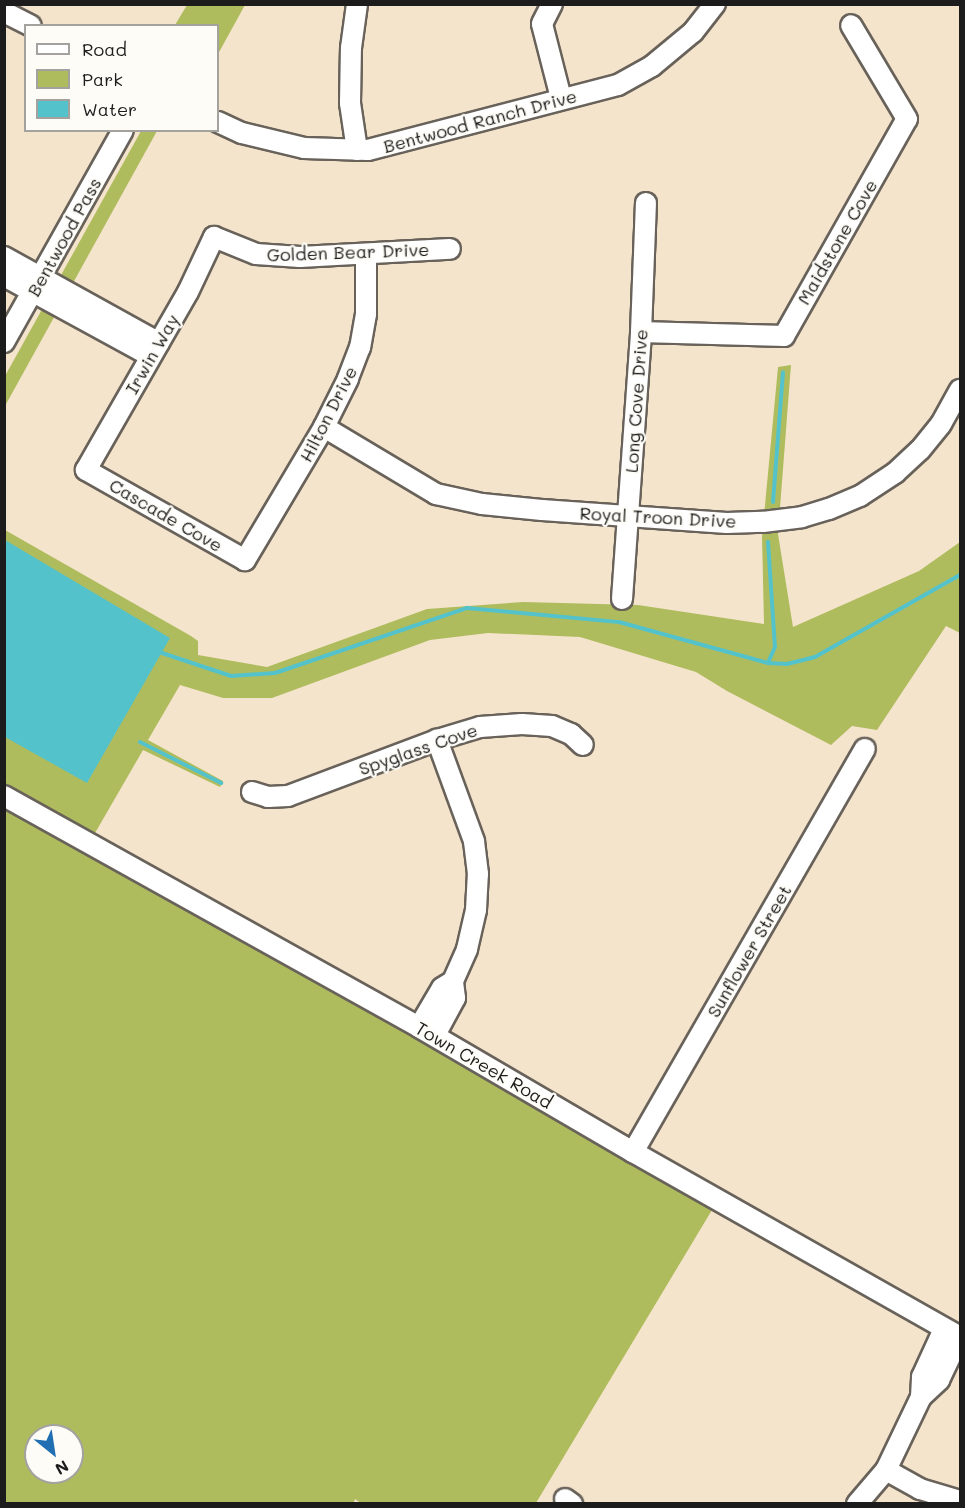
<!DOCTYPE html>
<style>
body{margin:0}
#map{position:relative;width:965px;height:1508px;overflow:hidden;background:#f5e4cc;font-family:Mali,sans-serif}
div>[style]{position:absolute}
.green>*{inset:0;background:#afbc5e}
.water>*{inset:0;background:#54c2cb}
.stream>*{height:4px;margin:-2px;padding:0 2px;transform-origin:2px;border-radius:2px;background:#54c2cb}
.roads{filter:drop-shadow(2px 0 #68625a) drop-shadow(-2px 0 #68625a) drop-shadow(0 2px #68625a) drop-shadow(0 -2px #68625a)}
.minor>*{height:20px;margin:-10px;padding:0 10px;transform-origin:10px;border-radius:10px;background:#fff}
span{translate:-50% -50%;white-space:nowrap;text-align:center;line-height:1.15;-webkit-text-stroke:4.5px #fdfcf7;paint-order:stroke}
.street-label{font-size:18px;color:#1c1c1c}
.frame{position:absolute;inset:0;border:6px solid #1c1c1c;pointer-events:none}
.legend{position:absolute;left:24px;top:24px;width:195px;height:108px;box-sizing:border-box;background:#fdfcf7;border:2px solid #a3a29f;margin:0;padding:8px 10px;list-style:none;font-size:18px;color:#1c1c1c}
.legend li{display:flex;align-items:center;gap:12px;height:30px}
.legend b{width:30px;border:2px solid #a3a29f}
.north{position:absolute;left:24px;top:1424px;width:60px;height:60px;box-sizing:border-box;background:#fdfcf7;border:2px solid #a3a29f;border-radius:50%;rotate:150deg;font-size:16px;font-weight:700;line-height:24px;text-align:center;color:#1c1c1c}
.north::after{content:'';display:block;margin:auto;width:21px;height:27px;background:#1f6fb2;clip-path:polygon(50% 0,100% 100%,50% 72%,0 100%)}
</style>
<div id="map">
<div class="green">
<i style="clip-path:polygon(187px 5px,187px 4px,245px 5px,218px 54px,218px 26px,175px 25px)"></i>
<i style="clip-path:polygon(141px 131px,157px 131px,5px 406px,5px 376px)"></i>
<i style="clip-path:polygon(791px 365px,778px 534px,793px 627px,919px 571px,960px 542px,960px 633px,946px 626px,877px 730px,852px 726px,831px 745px,727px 691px,696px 672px,580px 637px,488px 633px,430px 640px,272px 698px,223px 698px,180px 685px,148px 740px,223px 781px,220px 787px,143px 750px,91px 840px,5px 788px,5px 530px,191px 636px,198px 641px,198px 655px,267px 667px,427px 609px,523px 602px,638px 605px,764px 624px,762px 537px,778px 367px)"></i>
<i style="clip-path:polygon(evenodd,4px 802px,718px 1200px,536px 1503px,362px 1504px,355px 1499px,353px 1504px,5px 1503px,4px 802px,36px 1436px,72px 1436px,72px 1472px,36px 1472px,36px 1436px)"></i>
</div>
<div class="water">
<i style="clip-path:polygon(5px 540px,170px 638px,87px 783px,5px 737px)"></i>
</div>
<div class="stream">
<i style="left:773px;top:502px;width:130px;rotate:-85.6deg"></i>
<i style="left:768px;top:542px;width:105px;rotate:86.2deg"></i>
<i style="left:775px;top:647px;width:17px;rotate:114deg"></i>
<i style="left:159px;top:652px;width:76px;rotate:18.4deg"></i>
<i style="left:231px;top:676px;width:44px;rotate:-3.9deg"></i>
<i style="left:275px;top:673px;width:203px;rotate:-18.7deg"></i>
<i style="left:467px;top:608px;width:153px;rotate:5.3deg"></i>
<i style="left:619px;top:622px;width:155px;rotate:15.4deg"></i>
<i style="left:768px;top:663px;width:19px;rotate:3deg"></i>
<i style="left:787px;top:664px;width:29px;rotate:-14deg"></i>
<i style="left:815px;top:657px;width:167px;rotate:-29.5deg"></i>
<i style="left:140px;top:742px;width:91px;rotate:26.8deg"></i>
</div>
<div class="roads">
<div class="minor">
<i style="left:552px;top:4px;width:22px;rotate:117deg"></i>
<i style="left:542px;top:24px;width:76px;rotate:75.6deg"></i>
<i style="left:4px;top:12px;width:30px;rotate:27deg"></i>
<i style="left:218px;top:122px;width:26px;rotate:25deg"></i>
<i style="left:242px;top:133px;width:64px;rotate:13.6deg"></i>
<i style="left:304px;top:148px;width:64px;rotate:1.8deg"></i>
<i style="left:368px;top:150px;width:258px;rotate:-14.6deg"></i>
<i style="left:618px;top:85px;width:39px;rotate:-29deg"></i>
<i style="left:652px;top:66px;width:53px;rotate:-39.7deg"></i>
<i style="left:693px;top:32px;width:36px;rotate:-52deg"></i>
<i style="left:357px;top:150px;width:48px;rotate:-98.5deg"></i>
<i style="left:350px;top:103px;width:55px;rotate:-89deg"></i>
<i style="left:351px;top:48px;width:44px;rotate:-82.2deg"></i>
<i style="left:366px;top:254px;width:60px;rotate:90deg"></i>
<i style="left:366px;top:314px;width:34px;rotate:100deg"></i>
<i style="left:360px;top:347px;width:34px;rotate:111deg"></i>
<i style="left:348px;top:379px;width:54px;rotate:116.6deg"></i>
<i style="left:324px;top:427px;width:155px;rotate:120.7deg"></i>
<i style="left:245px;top:560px;width:183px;rotate:-150.5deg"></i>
<i style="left:86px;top:470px;width:205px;rotate:-60.2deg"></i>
<i style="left:188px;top:292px;width:61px;rotate:-64.7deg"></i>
<i style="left:214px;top:237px;width:45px;rotate:22deg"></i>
<i style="left:256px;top:254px;width:44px;rotate:3.9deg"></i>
<i style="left:300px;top:257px;width:150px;rotate:-3.1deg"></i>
<i style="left:4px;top:257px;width:177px;rotate:29deg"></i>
<i style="left:4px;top:276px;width:167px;rotate:28.6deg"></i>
<i style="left:641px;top:332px;width:143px;rotate:1.6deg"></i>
<i style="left:784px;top:336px;width:249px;rotate:-60.5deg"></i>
<i style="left:907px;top:119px;width:109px;rotate:-120.8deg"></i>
<i style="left:4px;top:342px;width:243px;rotate:-60.7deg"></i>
<i style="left:324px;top:427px;width:131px;rotate:30.9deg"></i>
<i style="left:436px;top:494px;width:47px;rotate:12.3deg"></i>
<i style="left:482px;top:504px;width:60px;rotate:5.7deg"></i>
<i style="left:542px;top:510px;width:185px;rotate:4deg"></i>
<i style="left:727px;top:523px;width:36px;rotate:-2deg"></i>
<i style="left:763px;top:522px;width:39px;rotate:-7deg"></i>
<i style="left:802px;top:517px;width:28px;rotate:-17deg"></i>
<i style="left:829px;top:509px;width:34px;rotate:-23deg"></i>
<i style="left:860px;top:496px;width:42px;rotate:-33.3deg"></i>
<i style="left:895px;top:473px;width:34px;rotate:-43deg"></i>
<i style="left:920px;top:450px;width:33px;rotate:-51deg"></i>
<i style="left:941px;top:424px;width:39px;rotate:-61deg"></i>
<i style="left:622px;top:599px;width:268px;rotate:-85.9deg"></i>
<i style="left:641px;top:332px;width:129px;rotate:-87.8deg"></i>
<i style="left:252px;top:792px;width:17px;rotate:17deg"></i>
<i style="left:268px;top:797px;width:20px;rotate:-3deg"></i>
<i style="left:288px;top:796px;width:159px;rotate:-20.6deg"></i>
<i style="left:437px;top:740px;width:45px;rotate:-16.8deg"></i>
<i style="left:480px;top:727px;width:42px;rotate:-4.1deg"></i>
<i style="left:522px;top:724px;width:30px;rotate:4deg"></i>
<i style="left:552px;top:726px;width:21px;rotate:23deg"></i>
<i style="left:571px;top:734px;width:16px;rotate:43deg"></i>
<i style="left:4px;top:796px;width:475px;rotate:29.1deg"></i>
<i style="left:419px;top:1027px;width:248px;rotate:30.3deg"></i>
<i style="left:633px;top:1152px;width:376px;rotate:29.5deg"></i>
<i style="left:419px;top:1027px;width:45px;rotate:-59.5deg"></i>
<i style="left:442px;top:988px;width:13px;rotate:-32deg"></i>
<i style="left:435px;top:1035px;width:42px;rotate:-61.6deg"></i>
<i style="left:455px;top:998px;width:17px;rotate:-97deg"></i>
<i style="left:453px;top:981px;width:35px;rotate:-66deg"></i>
<i style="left:467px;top:949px;width:40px;rotate:-77deg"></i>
<i style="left:476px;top:910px;width:36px;rotate:-87deg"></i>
<i style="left:478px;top:874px;width:33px;rotate:-97deg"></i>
<i style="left:474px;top:841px;width:108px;rotate:-110.1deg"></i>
<i style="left:633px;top:1152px;width:465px;rotate:-60.1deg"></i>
<i style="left:921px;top:1397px;width:20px;rotate:-87deg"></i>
<i style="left:922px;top:1377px;width:53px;rotate:-65.4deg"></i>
<i style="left:886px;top:1470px;width:39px;rotate:29deg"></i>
<i style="left:920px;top:1489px;width:42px;rotate:16.7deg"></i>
<i style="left:565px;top:1499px;width:9px;rotate:36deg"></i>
<i style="left:857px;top:1504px;width:45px;rotate:-49.5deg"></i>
<i style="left:886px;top:1470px;width:81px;rotate:-64.4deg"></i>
<i style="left:921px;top:1397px;width:25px;rotate:-43deg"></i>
<i style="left:939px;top:1380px;width:49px;rotate:-64.5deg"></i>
</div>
</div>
<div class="street-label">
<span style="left:480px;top:121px;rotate:-15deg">Bentwood Ranch Drive</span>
<span style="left:64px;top:237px;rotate:-61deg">Bentwood Pass</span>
<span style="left:837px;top:242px;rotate:-60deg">Maidstone Cove</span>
<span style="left:348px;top:252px;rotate:-2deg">Golden Bear Drive</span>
<span style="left:152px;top:354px;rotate:-60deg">Irwin Way</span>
<span style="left:636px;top:401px;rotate:-86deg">Long Cove Drive</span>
<span style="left:328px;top:414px;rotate:-63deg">Hilton Drive</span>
<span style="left:166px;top:515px;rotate:30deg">Cascade Cove</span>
<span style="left:658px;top:517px;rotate:3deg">Royal Troon Drive</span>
<span style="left:418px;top:749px;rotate:-19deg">Spyglass Cove</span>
<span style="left:749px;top:951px;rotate:-60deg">Sunflower Street</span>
<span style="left:484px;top:1065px;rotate:30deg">Town Creek Road</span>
</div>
<div class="frame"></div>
<ul class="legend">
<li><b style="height:8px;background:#fff"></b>Road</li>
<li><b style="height:16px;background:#afbc5e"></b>Park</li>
<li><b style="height:16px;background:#54c2cb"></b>Water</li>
</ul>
<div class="north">N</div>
</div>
